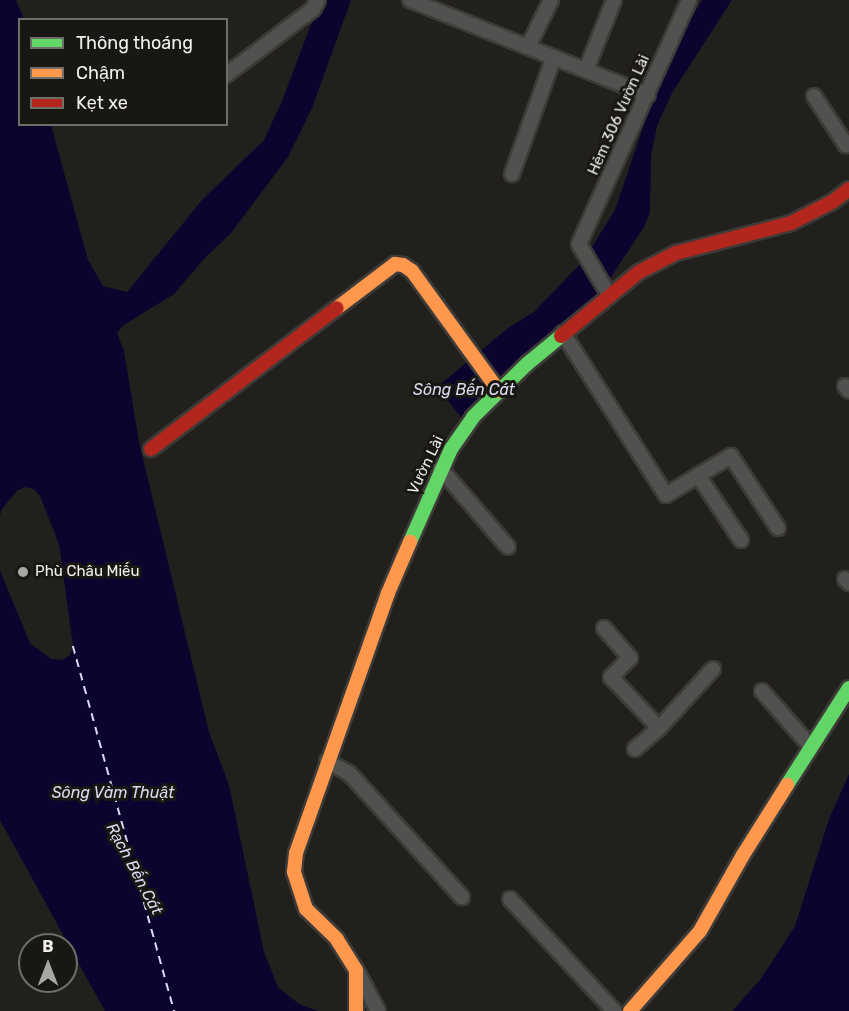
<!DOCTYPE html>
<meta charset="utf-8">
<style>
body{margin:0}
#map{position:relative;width:849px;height:1011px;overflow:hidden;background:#22201d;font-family:Rubik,sans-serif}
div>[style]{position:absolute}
.water>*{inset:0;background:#0c032f}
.ferry>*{height:1.5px;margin-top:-0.75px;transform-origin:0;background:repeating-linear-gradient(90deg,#d9dbf2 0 8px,transparent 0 14px)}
.roads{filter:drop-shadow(2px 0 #3d3b38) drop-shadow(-2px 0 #3d3b38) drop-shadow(0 2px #3d3b38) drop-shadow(0 -2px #3d3b38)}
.street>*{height:14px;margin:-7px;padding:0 7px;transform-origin:7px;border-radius:7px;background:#51514f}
.fast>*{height:14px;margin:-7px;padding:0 7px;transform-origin:7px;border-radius:7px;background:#63d668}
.slow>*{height:14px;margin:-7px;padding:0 7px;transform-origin:7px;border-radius:7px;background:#ff974d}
.jam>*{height:14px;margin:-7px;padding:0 7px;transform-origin:7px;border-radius:7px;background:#b3261e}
.dots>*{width:16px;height:16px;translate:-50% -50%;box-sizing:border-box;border:3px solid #191712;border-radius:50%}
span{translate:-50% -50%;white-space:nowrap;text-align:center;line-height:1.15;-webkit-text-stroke:6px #191712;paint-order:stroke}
.street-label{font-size:15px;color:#f1f0ec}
.poi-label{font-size:15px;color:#f1f0ec}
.left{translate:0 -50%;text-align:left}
.water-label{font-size:16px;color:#d9dbf2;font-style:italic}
.legend{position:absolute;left:18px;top:18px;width:210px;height:108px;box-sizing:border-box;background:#191712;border:2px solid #6f6e69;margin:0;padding:8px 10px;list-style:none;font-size:18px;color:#f1f0ec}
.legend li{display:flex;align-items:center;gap:12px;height:30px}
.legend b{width:30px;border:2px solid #6f6e69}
.north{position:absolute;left:18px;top:933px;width:60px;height:60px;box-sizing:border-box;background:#191712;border:2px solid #6f6e69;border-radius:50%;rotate:0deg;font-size:16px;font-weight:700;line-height:24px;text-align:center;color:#f1f0ec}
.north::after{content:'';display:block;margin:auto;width:21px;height:27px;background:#a9a7a4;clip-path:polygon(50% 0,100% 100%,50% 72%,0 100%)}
</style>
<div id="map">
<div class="water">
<i style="clip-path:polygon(0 0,16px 0,24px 19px,20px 20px,20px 124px,51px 125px,88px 260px,103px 286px,127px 292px,202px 200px,264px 140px,282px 101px,310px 27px,325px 0,351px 0,312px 108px,288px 157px,231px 233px,204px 259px,174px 294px,124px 325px,117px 333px,124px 351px,139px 442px,209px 732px,229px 785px,264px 952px,278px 987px,299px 1004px,318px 1011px,105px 1011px,0 820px,0 571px,30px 643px,51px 659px,62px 660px,70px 655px,73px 646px,59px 544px,40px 496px,34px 489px,25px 487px,17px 491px,1px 510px,0 518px)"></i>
<i style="clip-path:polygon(702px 0,732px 0,672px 93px,657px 126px,651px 156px,650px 213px,644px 227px,601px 292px,464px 421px,437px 387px,508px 328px,534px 312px,583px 261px,615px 210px,665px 63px)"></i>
<i style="clip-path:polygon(849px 774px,849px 1011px,732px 1011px,760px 980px,795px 926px,829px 819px)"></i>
</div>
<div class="ferry">
<i style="left:73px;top:646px;width:379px;rotate:74.5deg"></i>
</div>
<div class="roads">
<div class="street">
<i style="left:410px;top:0;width:256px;rotate:21.8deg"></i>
<i style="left:528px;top:47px;width:52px;rotate:-63.9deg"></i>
<i style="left:586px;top:70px;width:75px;rotate:-68.2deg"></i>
<i style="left:226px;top:75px;width:109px;rotate:-37.2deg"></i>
<i style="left:313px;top:9px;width:10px;rotate:-61deg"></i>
<i style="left:814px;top:96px;width:59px;rotate:56.9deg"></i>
<i style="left:846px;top:145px;width:4px;rotate:-45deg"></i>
<i style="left:512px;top:174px;width:124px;rotate:-70.3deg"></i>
<i style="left:609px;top:295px;width:59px;rotate:-120.5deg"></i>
<i style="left:579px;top:244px;width:268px;rotate:-65.7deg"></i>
<i style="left:563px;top:333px;width:192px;rotate:57.6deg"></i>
<i style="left:666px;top:495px;width:76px;rotate:-31deg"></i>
<i style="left:731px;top:456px;width:86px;rotate:56.9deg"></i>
<i style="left:845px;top:386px;width:6px;rotate:51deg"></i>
<i style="left:440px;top:468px;width:104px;rotate:49.3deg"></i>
<i style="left:698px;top:475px;width:78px;rotate:56.5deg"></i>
<i style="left:845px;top:579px;width:6px;rotate:45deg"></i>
<i style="left:604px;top:628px;width:40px;rotate:49deg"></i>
<i style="left:630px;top:658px;width:27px;rotate:135deg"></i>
<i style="left:611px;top:677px;width:70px;rotate:46.7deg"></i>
<i style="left:762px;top:691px;width:74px;rotate:48.8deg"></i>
<i style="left:635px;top:749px;width:32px;rotate:-41deg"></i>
<i style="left:659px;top:728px;width:80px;rotate:-47.5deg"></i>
<i style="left:327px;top:761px;width:25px;rotate:29deg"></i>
<i style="left:349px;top:773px;width:168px;rotate:47.7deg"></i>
<i style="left:510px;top:899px;width:153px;rotate:47.1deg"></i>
<i style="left:358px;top:973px;width:43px;rotate:62.2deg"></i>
</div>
<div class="fast">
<i style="left:410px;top:542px;width:102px;rotate:-66.2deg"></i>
<i style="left:451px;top:449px;width:39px;rotate:-55deg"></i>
<i style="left:473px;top:417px;width:76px;rotate:-44.5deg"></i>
<i style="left:527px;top:364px;width:44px;rotate:-39.5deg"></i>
<i style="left:787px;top:785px;width:115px;rotate:-57.4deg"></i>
</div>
<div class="slow">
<i style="left:337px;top:308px;width:73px;rotate:-37.2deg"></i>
<i style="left:395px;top:264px;width:8px;rotate:7deg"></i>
<i style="left:403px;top:265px;width:11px;rotate:34deg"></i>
<i style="left:412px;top:271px;width:148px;rotate:54.1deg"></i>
<i style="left:356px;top:1011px;width:41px;rotate:-90deg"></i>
<i style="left:356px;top:970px;width:36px;rotate:-122deg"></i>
<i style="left:337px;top:939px;width:43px;rotate:-135.9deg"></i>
<i style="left:306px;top:909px;width:39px;rotate:-108deg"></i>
<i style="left:294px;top:872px;width:19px;rotate:-84deg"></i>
<i style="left:296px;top:853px;width:276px;rotate:-70.5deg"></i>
<i style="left:388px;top:593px;width:56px;rotate:-66.7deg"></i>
<i style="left:630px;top:1011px;width:106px;rotate:-48.8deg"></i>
<i style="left:700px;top:931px;width:87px;rotate:-60.5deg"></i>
<i style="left:743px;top:855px;width:83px;rotate:-57.8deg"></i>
</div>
<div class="jam">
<i style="left:561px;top:336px;width:101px;rotate:-39.4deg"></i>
<i style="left:639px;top:272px;width:42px;rotate:-27.2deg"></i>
<i style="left:676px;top:253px;width:119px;rotate:-14.6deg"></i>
<i style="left:791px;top:223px;width:46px;rotate:-27.1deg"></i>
<i style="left:832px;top:202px;width:21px;rotate:-37deg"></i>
<i style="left:151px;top:449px;width:233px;rotate:-37.2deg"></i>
</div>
</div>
<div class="dots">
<i style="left:23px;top:572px;background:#a9a7a4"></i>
</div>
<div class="street-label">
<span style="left:619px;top:115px;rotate:-66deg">Hẻm 306 Vườn Lài</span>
<span style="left:426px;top:465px;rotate:-64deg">Vườn Lài</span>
</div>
<div class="poi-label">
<span class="left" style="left:35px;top:572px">Phù Châu Miếu</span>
</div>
<div class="water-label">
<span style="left:464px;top:390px">Sông Bến Cát</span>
<span style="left:113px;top:793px">Sông Vàm Thuật</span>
<span style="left:134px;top:869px;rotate:62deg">Rạch Bến Cát</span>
</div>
<ul class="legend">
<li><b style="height:8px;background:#63d668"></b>Thông thoáng</li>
<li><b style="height:8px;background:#ff974d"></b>Chậm</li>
<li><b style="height:8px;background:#b3261e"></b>Kẹt xe</li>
</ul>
<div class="north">B</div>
</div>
